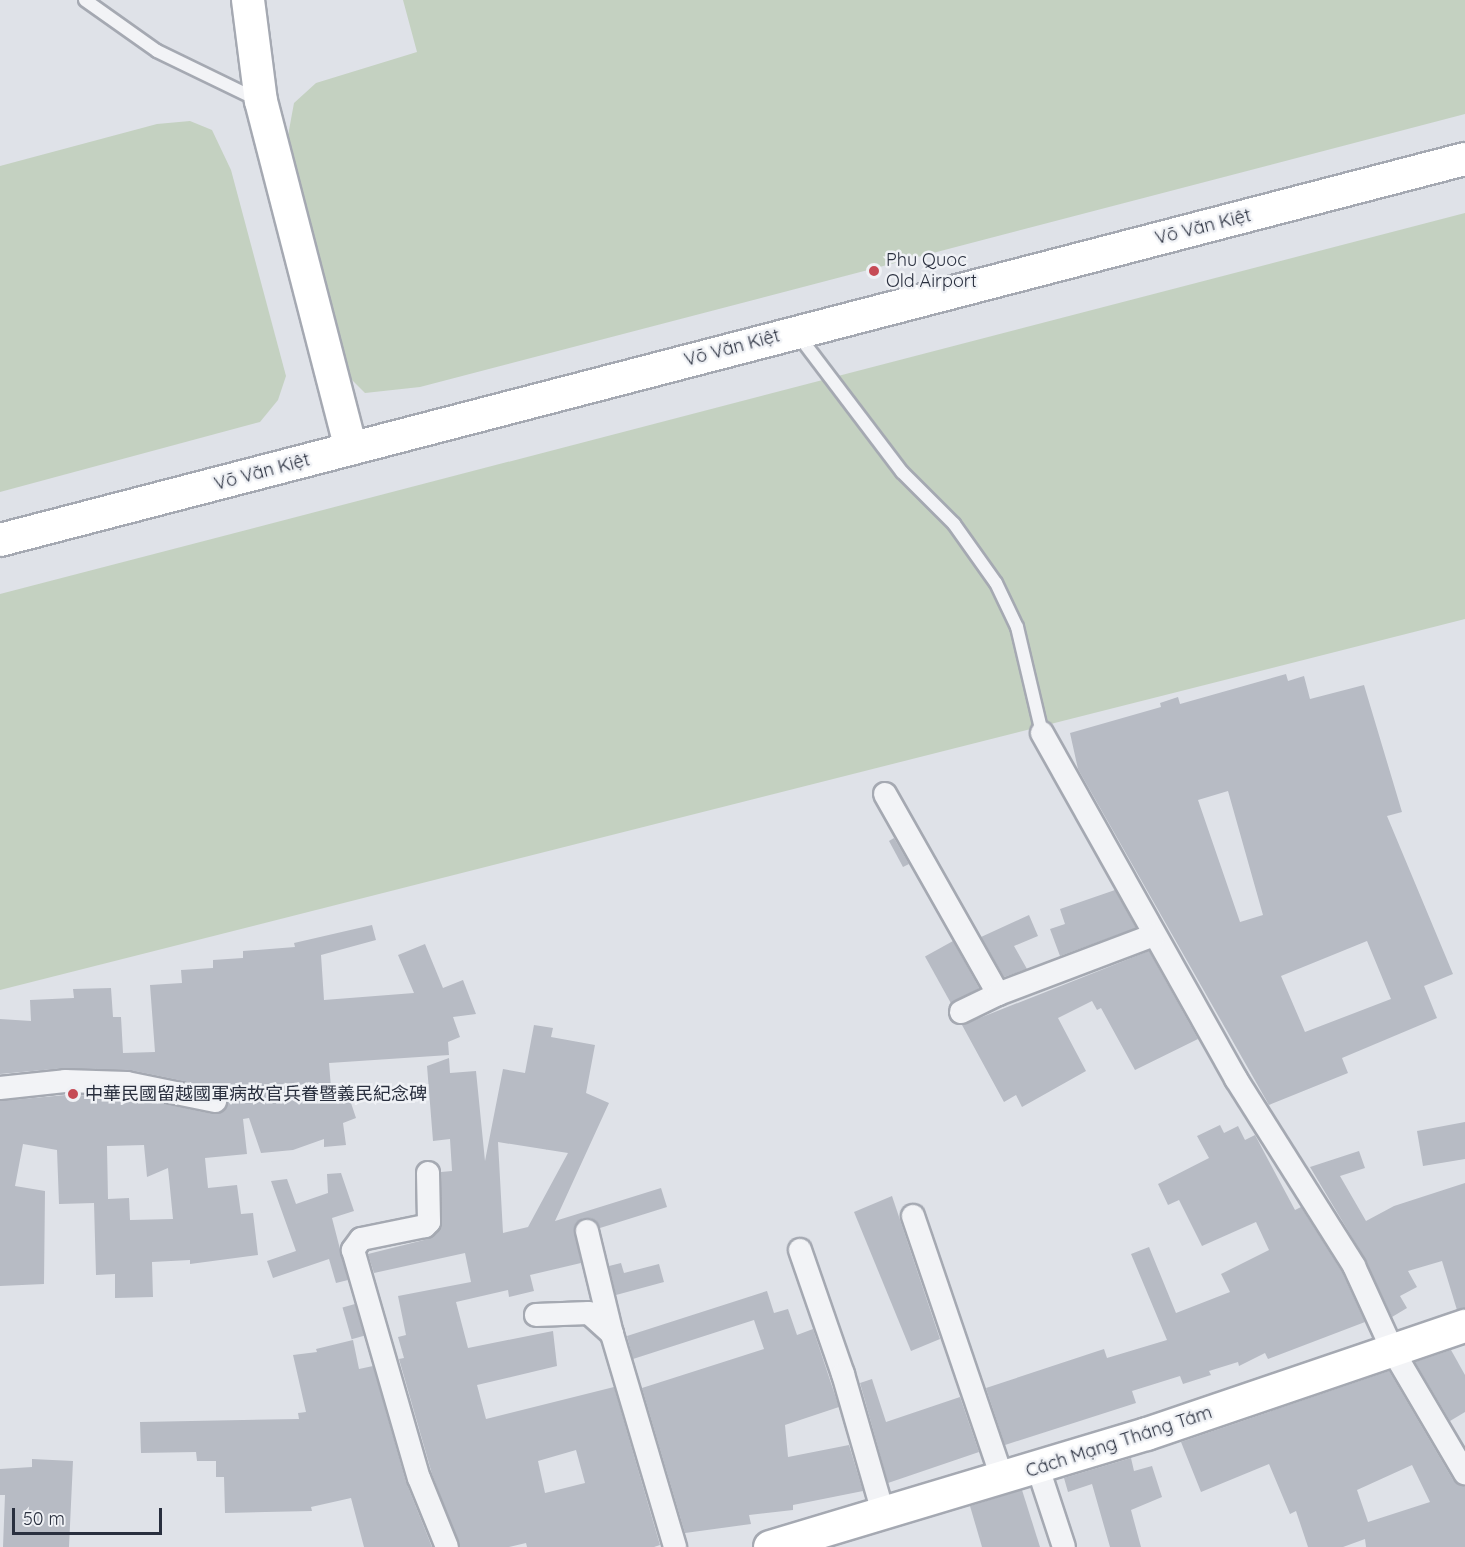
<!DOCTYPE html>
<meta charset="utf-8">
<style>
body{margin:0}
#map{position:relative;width:1465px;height:1547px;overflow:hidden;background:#dfe2e8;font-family:Quicksand,"Noto Sans SC",sans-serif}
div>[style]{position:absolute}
.green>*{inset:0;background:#c4d1c1}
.building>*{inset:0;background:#b7bbc4;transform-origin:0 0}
.roads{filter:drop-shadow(2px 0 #a5a9b2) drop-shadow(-2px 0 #a5a9b2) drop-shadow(0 2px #a5a9b2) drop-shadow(0 -2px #a5a9b2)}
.lane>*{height:12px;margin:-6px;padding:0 6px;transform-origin:6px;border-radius:6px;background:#f2f3f6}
.street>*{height:22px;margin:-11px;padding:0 11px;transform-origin:11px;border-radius:11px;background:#f2f3f6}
.secondary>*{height:32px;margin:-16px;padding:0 16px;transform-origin:16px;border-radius:16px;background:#fff}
.dots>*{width:16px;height:16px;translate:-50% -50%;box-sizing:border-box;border:3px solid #eff1f5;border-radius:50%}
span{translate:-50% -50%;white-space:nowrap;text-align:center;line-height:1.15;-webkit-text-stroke:5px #eff1f5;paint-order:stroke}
.street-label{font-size:18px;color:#292f3e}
.poi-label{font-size:18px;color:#292f3e}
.left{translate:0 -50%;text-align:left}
.scale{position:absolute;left:12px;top:1508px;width:150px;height:27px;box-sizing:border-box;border:3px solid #292f3e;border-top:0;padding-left:8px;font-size:18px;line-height:21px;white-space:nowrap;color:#292f3e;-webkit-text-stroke:4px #eff1f5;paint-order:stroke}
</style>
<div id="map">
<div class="green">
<i style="clip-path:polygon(403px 0,1465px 0,1465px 114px,420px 387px,365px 393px,344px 372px,287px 141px,294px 103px,316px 83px,417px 52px)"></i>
<i style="clip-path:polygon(190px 121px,212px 130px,231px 170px,286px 376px,278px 400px,260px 422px,0 492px,0 166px,157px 124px)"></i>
<i style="clip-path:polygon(1465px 213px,1465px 619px,0 990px,0 594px)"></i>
</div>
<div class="building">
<i style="clip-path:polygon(evenodd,1286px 674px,1288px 681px,1304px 676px,1310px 699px,1364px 685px,1402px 812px,1387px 816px,1453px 974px,1424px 986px,1437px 1018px,1342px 1058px,1348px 1073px,1269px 1105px,1078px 769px,1070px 733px,1161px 707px,1160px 703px,1178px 697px,1180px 704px,1286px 674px,1228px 791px,1263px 915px,1240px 922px,1198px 800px,1228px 791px,1286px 674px,1367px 941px,1391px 999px,1305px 1032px,1281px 976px,1367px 941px)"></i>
<i style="clip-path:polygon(894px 838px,909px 864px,903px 867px,889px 841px)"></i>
<i style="clip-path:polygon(1115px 890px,1136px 928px,1060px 956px,1050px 929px,1065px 924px,1060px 909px)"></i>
<i style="clip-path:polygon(1029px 915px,1038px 936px,1014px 946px,1027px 969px,1004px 977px,981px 937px)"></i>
<i style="clip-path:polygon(evenodd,372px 925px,376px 940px,321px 955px,324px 1000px,414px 993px,398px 955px,425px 944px,443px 988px,463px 980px,476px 1014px,453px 1017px,460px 1037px,448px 1042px,449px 1055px,329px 1063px,332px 1100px,348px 1094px,356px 1118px,343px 1123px,346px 1145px,324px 1147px,324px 1139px,293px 1150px,261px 1153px,249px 1118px,243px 1119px,247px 1154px,205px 1158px,208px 1188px,237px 1185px,241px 1214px,253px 1213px,258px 1255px,190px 1264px,190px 1260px,152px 1262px,153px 1297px,115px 1298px,115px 1274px,96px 1275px,94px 1203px,59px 1204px,57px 1150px,23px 1144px,15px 1186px,45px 1191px,44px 1284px,0 1286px,0 1101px,66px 1095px,125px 1096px,213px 1114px,225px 1110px,228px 1103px,224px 1091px,218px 1088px,130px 1070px,65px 1068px,0 1074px,0 1019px,31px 1021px,30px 1000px,74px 998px,73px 989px,111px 988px,113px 1017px,121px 1017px,123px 1053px,155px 1052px,150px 985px,182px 983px,181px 970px,213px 968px,213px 960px,243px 958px,243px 951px,295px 947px,294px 943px,372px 925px,144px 1145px,147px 1177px,168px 1168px,173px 1219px,130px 1220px,129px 1198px,108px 1199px,107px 1146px,144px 1145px)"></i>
<i style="left:953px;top:941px;width:54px;height:32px;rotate:61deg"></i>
<i style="clip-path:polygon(1149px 951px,1198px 1039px,1135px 1070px,1101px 1008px,1097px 1010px,1092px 1001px,1058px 1018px,1086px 1071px,1022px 1107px,1016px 1095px,1004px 1102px,962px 1025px)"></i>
<i style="clip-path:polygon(evenodd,534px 1025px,553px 1028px,551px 1037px,595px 1045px,586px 1093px,609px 1103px,555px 1221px,661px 1188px,667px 1207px,600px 1228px,591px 1218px,583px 1218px,574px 1228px,581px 1263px,530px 1275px,534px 1291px,509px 1297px,508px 1290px,456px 1302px,468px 1348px,553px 1331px,557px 1366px,477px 1385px,486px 1419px,614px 1387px,660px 1545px,654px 1547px,527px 1547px,526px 1543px,509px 1547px,460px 1547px,432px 1474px,399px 1359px,404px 1358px,398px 1337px,406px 1335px,398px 1296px,471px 1282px,465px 1253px,374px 1273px,368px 1254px,428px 1239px,442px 1227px,441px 1172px,452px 1171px,450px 1139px,433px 1141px,427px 1066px,449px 1058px,450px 1073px,476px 1071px,485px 1161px,503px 1069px,525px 1073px,534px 1025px,498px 1142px,568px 1153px,528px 1227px,503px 1233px,498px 1142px,534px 1025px,576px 1450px,585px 1483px,545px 1493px,538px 1461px,576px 1450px)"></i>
<i style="clip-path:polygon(1465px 1122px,1465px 1159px,1423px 1166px,1417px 1131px)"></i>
<i style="clip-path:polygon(1220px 1125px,1224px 1133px,1238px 1126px,1245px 1140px,1255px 1135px,1295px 1210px,1301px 1207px,1342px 1272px,1365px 1322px,1268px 1359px,1265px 1353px,1239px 1366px,1238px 1362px,1209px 1371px,1211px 1375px,1183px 1384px,1180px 1376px,1132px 1391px,1136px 1403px,1005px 1445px,986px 1388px,1104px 1349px,1107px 1358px,1167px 1340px,1131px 1254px,1149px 1247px,1176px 1313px,1230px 1292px,1221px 1274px,1269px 1250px,1256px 1222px,1202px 1246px,1179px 1200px,1168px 1205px,1158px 1184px,1209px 1158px,1197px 1136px)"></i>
<i style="clip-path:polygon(1359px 1151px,1365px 1168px,1340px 1176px,1366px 1221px,1394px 1206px,1465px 1183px,1465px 1308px,1457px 1310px,1442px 1261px,1408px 1271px,1417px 1287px,1400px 1296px,1407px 1308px,1392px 1317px,1365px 1259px,1310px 1167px)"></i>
<i style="clip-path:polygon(341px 1173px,354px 1211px,332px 1218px,348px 1280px,336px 1283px,329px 1259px,273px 1278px,267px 1261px,296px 1251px,271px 1181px,287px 1179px,296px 1204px,328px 1193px,327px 1174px)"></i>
<i style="clip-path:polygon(892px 1196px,940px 1339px,911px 1351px,854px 1212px)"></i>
<i style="clip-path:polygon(621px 1263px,624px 1273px,659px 1264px,664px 1282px,616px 1295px,609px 1266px)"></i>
<i style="clip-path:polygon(767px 1291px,774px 1313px,788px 1309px,797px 1335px,813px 1329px,839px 1407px,785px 1425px,788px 1457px,849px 1445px,863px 1491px,793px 1505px,793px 1510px,749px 1515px,751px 1524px,685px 1533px,642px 1388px,764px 1349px,754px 1320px,633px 1359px,627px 1336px)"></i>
<i style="left:355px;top:1304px;width:33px;height:13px;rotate:74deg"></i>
<i style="clip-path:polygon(353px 1340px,359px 1369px,373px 1366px,406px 1482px,432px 1547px,364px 1547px,351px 1498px,311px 1507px,312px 1511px,225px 1513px,224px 1477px,216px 1477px,216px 1461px,197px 1461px,196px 1452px,141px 1453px,140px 1422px,299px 1419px,298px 1413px,306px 1412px,293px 1355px,317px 1352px,316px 1349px)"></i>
<i style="clip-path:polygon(1451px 1350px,1465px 1375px,1465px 1412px,1450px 1421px,1415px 1362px)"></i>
<i style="clip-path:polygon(evenodd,1389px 1371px,1453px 1480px,1465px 1487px,1465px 1547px,1366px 1547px,1365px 1539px,1343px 1547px,1308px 1547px,1296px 1511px,1290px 1514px,1269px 1464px,1201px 1492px,1181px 1442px,1389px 1371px,1412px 1465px,1430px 1502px,1368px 1522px,1357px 1490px,1412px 1465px)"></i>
<i style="clip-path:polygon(872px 1379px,886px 1422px,960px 1397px,979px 1452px,888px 1483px,860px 1383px)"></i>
<i style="clip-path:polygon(1131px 1458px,1134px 1471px,1152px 1466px,1162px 1497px,1131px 1510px,1141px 1547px,1110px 1547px,1092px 1484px,1068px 1492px,1064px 1478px)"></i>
<i style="clip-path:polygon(32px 1459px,73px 1461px,69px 1547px,3px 1547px,5px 1495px,0 1495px,0 1469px,32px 1467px)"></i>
<i style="clip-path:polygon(1022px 1490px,1040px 1547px,982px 1547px,970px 1506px)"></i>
</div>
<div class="roads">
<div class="lane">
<i style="left:85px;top:0;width:88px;rotate:35.3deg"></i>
<i style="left:157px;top:51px;width:112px;rotate:25.9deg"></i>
<i style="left:798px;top:335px;width:172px;rotate:52.8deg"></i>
<i style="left:902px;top:472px;width:74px;rotate:45deg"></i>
<i style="left:954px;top:524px;width:72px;rotate:54.6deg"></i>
<i style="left:996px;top:583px;width:49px;rotate:64.5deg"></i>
<i style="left:1017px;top:627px;width:109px;rotate:76.7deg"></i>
</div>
<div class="street">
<i style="left:1042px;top:733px;width:397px;rotate:60.7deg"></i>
<i style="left:1236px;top:1079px;width:221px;rotate:57.7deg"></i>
<i style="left:1354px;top:1266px;width:94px;rotate:65.4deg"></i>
<i style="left:1393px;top:1351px;width:142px;rotate:59.5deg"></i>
<i style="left:885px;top:794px;width:230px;rotate:60.5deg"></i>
<i style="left:961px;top:1012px;width:41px;rotate:-25.9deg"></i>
<i style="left:998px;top:994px;width:167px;rotate:-20.7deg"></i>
<i style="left:0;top:1088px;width:65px;rotate:-6.1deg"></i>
<i style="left:65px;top:1081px;width:62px;rotate:1.8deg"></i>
<i style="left:127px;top:1083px;width:90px;rotate:11.6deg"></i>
<i style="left:428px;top:1173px;width:49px;rotate:88.8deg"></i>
<i style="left:429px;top:1222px;width:6px;rotate:135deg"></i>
<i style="left:425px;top:1226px;width:65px;rotate:168.5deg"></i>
<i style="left:361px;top:1239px;width:14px;rotate:126deg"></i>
<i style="left:353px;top:1250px;width:237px;rotate:73.9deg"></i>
<i style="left:419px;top:1478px;width:74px;rotate:67.9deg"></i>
<i style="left:913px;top:1216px;width:277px;rotate:71.2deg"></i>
<i style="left:587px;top:1231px;width:106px;rotate:76.4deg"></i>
<i style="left:612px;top:1334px;width:222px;rotate:73.5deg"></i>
<i style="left:800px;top:1250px;width:131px;rotate:70.9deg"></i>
<i style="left:843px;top:1374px;width:148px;rotate:73.9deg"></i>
<i style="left:536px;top:1315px;width:53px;rotate:-2.2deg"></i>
<i style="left:589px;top:1313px;width:31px;rotate:42deg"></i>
<i style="left:1038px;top:1468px;width:83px;rotate:71.8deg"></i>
</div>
<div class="secondary">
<i style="left:248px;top:0;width:102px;rotate:82.7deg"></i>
<i style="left:261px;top:101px;width:359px;rotate:75.5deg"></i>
<i style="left:0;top:540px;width:1514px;rotate:-14.58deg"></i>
<i style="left:770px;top:1547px;width:394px;rotate:-16.7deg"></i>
<i style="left:1147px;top:1434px;width:336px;rotate:-18.8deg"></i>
</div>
</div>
<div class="dots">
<i style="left:874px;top:271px;background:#c64b55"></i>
<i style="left:73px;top:1094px;background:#c64b55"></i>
</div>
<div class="street-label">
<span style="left:1203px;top:227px;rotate:-14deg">Võ Văn Kiệt</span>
<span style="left:732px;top:348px;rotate:-15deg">Võ Văn Kiệt</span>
<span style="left:262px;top:472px;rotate:-15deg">Võ Văn Kiệt</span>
<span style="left:1119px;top:1442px;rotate:-18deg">Cách Mạng Tháng Tám</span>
</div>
<div class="poi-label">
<span class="left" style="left:886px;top:271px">Phu Quoc<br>Old Airport</span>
<span class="left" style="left:85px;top:1094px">中華民國留越國軍病故官兵眷暨義民紀念碑</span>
</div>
<div class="scale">50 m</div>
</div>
